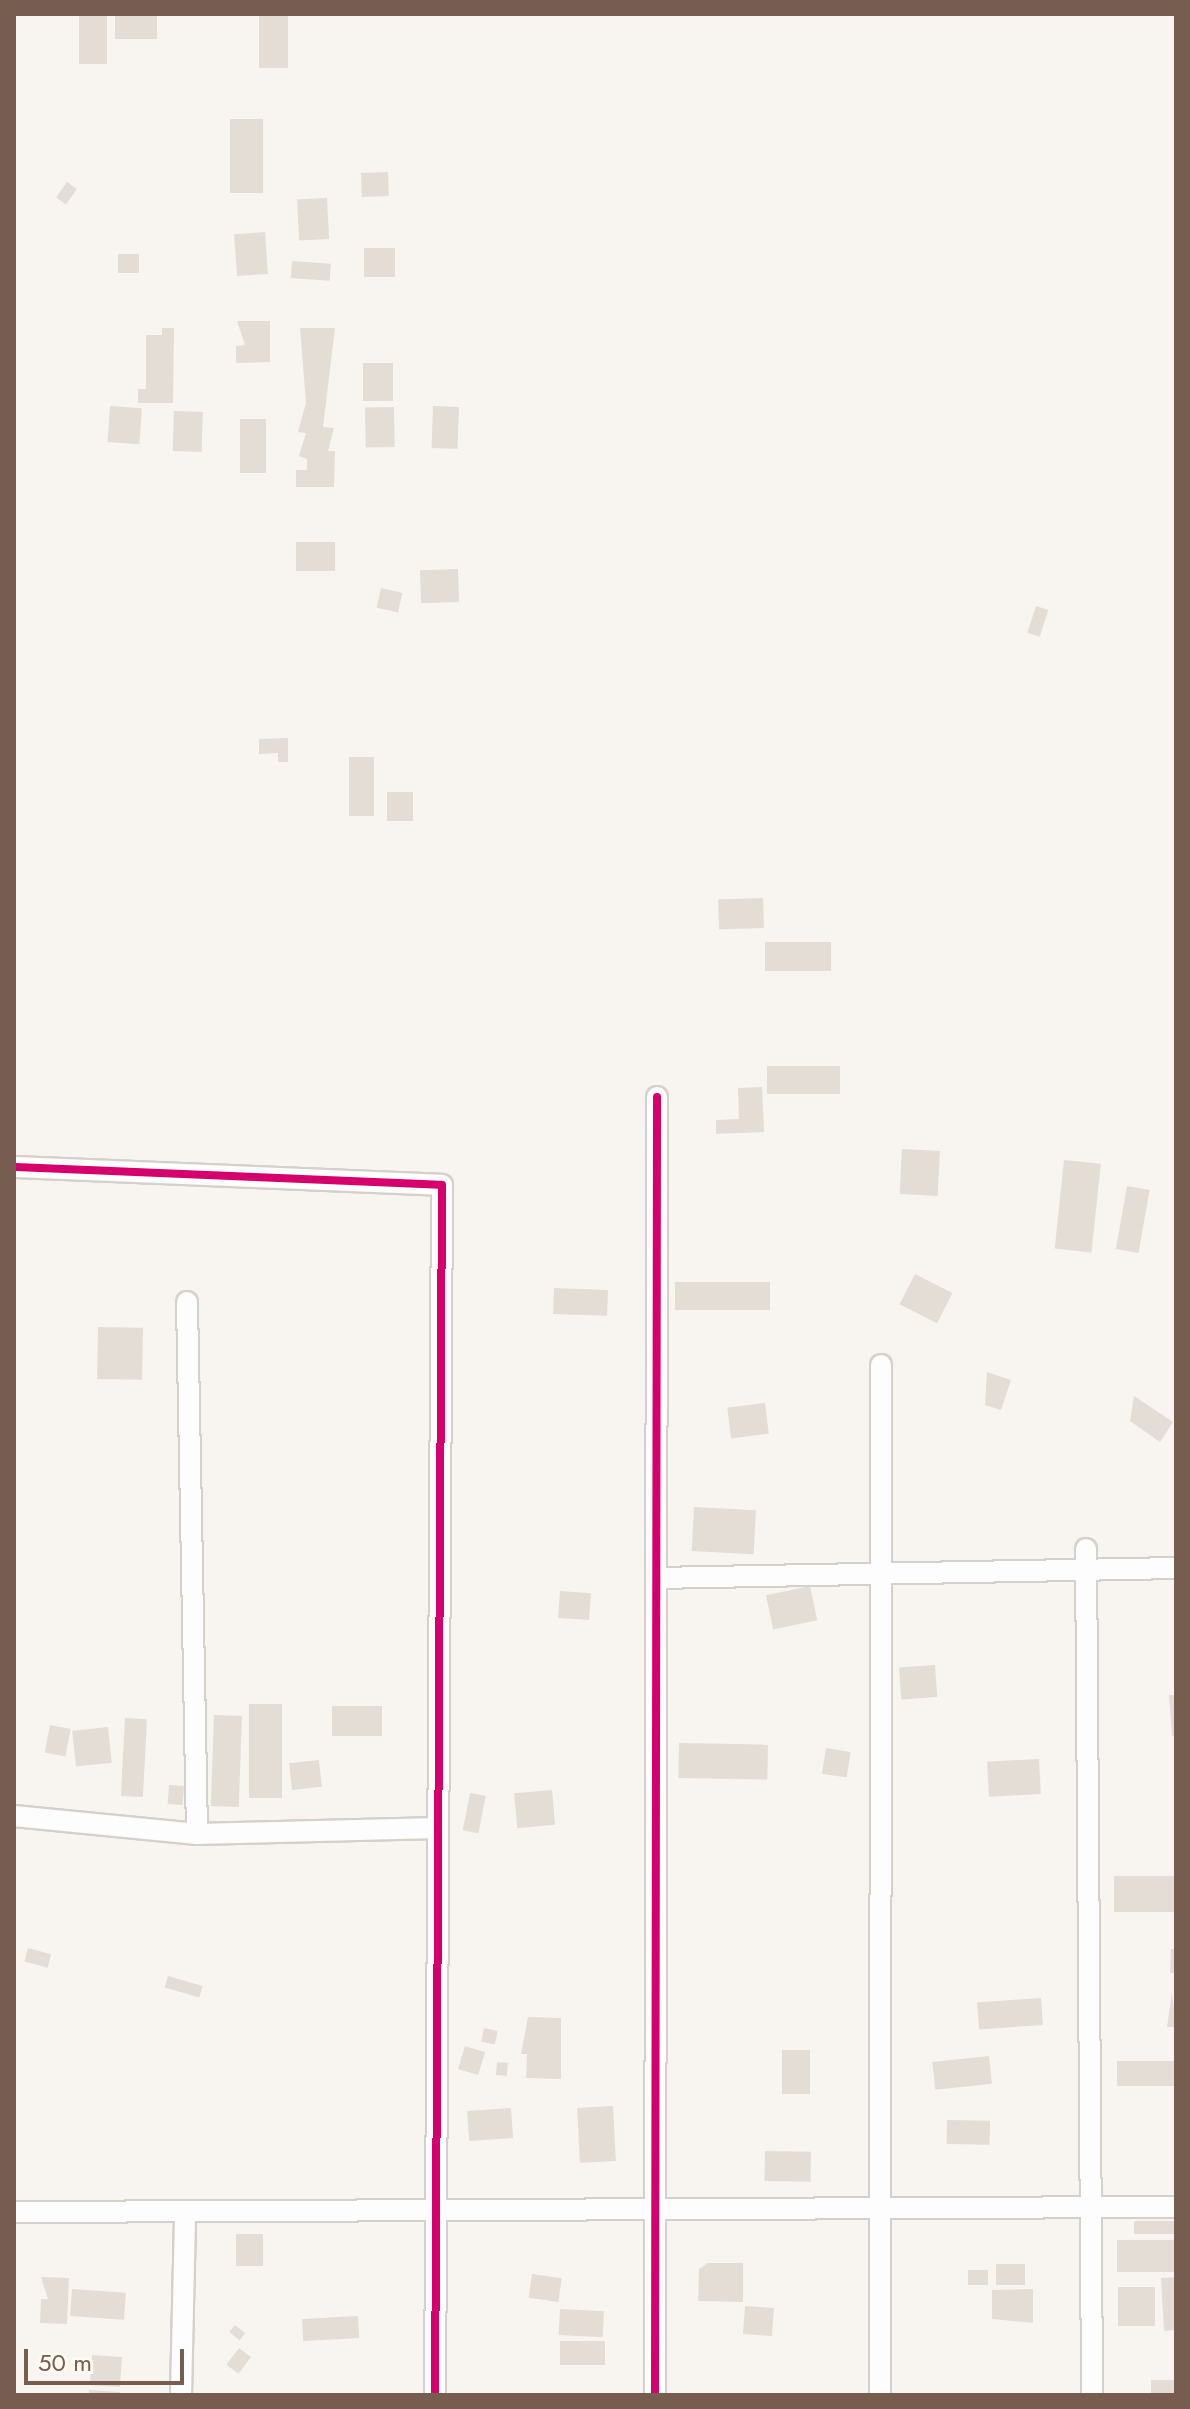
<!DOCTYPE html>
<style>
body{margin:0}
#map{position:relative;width:1190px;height:2409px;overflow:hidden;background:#f8f4ef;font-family:Jost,sans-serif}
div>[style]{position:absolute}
.building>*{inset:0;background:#e4ddd6;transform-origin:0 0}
.roads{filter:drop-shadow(2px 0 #d6d0ca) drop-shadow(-2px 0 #d6d0ca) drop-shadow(0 2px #d6d0ca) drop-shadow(0 -2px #d6d0ca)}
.street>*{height:20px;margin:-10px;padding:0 10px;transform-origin:10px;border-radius:10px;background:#fefdfd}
.cycleway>*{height:8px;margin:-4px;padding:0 4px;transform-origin:4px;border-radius:4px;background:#d6006c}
span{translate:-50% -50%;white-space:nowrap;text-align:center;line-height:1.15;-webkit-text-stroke:8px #fef9f2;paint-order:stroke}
.frame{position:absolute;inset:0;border:16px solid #765d4f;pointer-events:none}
.scale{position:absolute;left:24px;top:2349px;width:160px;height:36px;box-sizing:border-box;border:4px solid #765d4f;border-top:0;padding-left:10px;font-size:24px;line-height:28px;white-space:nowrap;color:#765d4f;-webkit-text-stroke:6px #fef9f2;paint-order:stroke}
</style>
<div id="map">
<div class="building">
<i style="left:79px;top:14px;width:28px;height:50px"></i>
<i style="left:115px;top:14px;width:42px;height:25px"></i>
<i style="left:259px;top:14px;width:29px;height:54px"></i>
<i style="left:230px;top:119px;width:33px;height:74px"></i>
<i style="left:388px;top:172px;width:24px;height:27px;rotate:88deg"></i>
<i style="left:67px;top:182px;width:12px;height:19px;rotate:35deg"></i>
<i style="left:327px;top:198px;width:41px;height:30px;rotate:87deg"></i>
<i style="left:265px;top:232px;width:42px;height:31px;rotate:86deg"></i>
<i style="left:364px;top:248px;width:31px;height:29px"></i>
<i style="left:118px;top:254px;width:21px;height:19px"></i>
<i style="left:292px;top:261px;width:39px;height:17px;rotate:4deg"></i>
<i style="clip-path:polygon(237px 321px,270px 321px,270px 362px,236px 363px,236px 346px,245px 345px)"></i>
<i style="clip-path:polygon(162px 328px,174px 328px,173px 403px,138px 403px,138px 389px,146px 389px,146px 335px,162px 335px)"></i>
<i style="clip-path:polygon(300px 328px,335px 328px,323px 427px,334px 428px,328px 451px,335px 451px,334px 487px,296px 487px,296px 470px,307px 470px,307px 459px,299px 456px,306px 433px,298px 432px,306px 403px)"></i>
<i style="left:363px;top:363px;width:30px;height:38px"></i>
<i style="left:110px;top:406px;width:32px;height:36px;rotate:4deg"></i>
<i style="left:433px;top:406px;width:26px;height:42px;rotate:2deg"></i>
<i style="left:394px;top:407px;width:40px;height:29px;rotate:89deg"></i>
<i style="left:174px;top:411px;width:29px;height:40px;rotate:2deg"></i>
<i style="left:240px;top:419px;width:26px;height:54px"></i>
<i style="left:296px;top:542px;width:39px;height:29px"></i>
<i style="left:458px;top:569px;width:33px;height:38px;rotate:88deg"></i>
<i style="left:381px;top:588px;width:22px;height:20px;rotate:13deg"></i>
<i style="left:1036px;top:606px;width:13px;height:28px;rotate:18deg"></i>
<i style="clip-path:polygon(288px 738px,288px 762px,278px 762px,278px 753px,259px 754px,259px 739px)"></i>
<i style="left:349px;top:757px;width:25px;height:59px"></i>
<i style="left:387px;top:792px;width:26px;height:29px"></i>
<i style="left:763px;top:898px;width:30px;height:45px;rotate:88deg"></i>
<i style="left:831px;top:942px;width:29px;height:66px;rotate:90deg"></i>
<i style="left:767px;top:1066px;width:73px;height:28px"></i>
<i style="clip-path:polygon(762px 1087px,764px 1132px,716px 1134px,716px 1120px,739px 1119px,738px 1088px)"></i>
<i style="left:902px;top:1149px;width:38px;height:45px;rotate:3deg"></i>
<i style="left:1064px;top:1160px;width:37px;height:89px;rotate:6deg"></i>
<i style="left:1127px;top:1186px;width:23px;height:64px;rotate:10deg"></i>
<i style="left:915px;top:1274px;width:42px;height:34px;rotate:27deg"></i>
<i style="left:770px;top:1282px;width:28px;height:95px;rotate:90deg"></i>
<i style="left:554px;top:1288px;width:54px;height:26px;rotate:2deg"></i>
<i style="left:98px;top:1327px;width:45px;height:52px;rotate:1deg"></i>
<i style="clip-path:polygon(987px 1372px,1011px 1380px,1001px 1410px,985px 1405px)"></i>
<i style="clip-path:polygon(1134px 1396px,1173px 1422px,1160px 1442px,1130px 1421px)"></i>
<i style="left:765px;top:1403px;width:31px;height:38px;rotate:83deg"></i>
<i style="left:694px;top:1507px;width:62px;height:44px;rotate:3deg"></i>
<i style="left:810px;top:1586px;width:35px;height:45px;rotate:78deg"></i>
<i style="left:560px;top:1591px;width:31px;height:27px;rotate:4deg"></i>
<i style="left:935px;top:1665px;width:32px;height:36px;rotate:86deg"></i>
<i style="clip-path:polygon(1169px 1695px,1176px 1695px,1176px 1736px,1172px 1736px)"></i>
<i style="left:249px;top:1704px;width:33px;height:94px"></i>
<i style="left:382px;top:1706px;width:30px;height:50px;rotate:90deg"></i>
<i style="left:214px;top:1715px;width:28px;height:91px;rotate:2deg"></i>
<i style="left:125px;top:1718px;width:22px;height:78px;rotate:3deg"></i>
<i style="left:50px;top:1725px;width:21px;height:28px;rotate:11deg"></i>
<i style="left:108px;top:1727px;width:36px;height:36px;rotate:84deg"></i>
<i style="left:679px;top:1743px;width:89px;height:35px;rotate:1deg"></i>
<i style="left:826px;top:1748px;width:25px;height:26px;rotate:9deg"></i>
<i style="left:1039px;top:1759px;width:35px;height:52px;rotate:87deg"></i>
<i style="left:319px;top:1760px;width:27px;height:30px;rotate:84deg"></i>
<i style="left:169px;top:1785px;width:15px;height:19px;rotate:4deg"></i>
<i style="left:552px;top:1790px;width:35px;height:38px;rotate:85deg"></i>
<i style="left:470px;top:1793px;width:16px;height:38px;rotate:11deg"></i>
<i style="left:1114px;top:1876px;width:62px;height:36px"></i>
<i style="left:28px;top:1948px;width:24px;height:14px;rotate:15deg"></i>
<i style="clip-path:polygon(1171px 1949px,1176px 1949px,1176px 1973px,1170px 1973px)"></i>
<i style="left:168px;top:1976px;width:36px;height:12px;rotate:16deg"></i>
<i style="clip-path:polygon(1172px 1993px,1176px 2027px,1167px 2027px)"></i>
<i style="left:1041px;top:1998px;width:27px;height:64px;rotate:86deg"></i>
<i style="clip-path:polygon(528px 2017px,561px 2018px,561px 2079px,526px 2078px,527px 2054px,521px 2054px)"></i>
<i style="left:484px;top:2028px;width:14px;height:14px;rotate:12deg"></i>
<i style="left:465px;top:2046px;width:21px;height:24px;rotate:17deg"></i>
<i style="left:782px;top:2050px;width:28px;height:44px"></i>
<i style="left:989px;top:2056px;width:28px;height:57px;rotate:84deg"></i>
<i style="left:1117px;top:2061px;width:59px;height:25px"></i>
<i style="left:497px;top:2062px;width:11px;height:13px;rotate:5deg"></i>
<i style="left:613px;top:2106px;width:55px;height:36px;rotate:87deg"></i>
<i style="left:511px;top:2108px;width:30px;height:44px;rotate:86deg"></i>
<i style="left:947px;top:2120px;width:43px;height:24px;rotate:1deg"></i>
<i style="left:765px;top:2151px;width:46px;height:30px;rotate:1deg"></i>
<i style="left:1176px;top:2221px;width:13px;height:42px;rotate:90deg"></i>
<i style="left:236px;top:2234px;width:27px;height:32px"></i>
<i style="left:1176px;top:2240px;width:32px;height:59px;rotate:90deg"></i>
<i style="clip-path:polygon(708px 2263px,743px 2263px,743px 2302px,698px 2301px,699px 2269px)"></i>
<i style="left:996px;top:2264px;width:29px;height:21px"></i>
<i style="left:968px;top:2270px;width:20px;height:15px"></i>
<i style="left:532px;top:2274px;width:30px;height:24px;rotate:8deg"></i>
<i style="clip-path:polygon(41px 2277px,69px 2278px,67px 2324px,40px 2323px,41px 2299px,48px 2299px)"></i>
<i style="clip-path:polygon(1176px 2277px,1176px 2330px,1164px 2331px,1161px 2278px)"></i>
<i style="left:1118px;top:2287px;width:37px;height:39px"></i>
<i style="left:72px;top:2289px;width:54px;height:27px;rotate:4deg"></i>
<i style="clip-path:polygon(1033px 2289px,1033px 2323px,992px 2319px,992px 2290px)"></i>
<i style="left:745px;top:2306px;width:29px;height:28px;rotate:4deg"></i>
<i style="left:560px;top:2309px;width:44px;height:26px;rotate:3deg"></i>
<i style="left:358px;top:2316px;width:22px;height:56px;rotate:87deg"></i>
<i style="left:235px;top:2325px;width:13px;height:9px;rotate:39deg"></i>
<i style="left:560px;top:2341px;width:45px;height:24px"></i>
<i style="left:239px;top:2348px;width:15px;height:21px;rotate:37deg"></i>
<i style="left:92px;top:2355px;width:30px;height:30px;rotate:4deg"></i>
<i style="left:1151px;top:2380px;width:25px;height:15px"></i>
<i style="clip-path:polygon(89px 2390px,120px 2392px,120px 2395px,89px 2395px)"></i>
</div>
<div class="roads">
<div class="street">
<i style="left:14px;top:1167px;width:428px;rotate:2.4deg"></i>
<i style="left:442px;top:1185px;width:1210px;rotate:90.33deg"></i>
<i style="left:187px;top:1302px;width:532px;rotate:88.92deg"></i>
<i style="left:1086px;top:1549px;width:846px;rotate:89.59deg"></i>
<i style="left:656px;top:1578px;width:520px;rotate:-1.1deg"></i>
<i style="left:14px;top:1816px;width:184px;rotate:5.6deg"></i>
<i style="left:197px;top:1834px;width:241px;rotate:-1.4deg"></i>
<i style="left:14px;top:2212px;width:1162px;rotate:-0.25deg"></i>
<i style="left:181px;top:2395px;width:182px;rotate:-88.7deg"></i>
<i style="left:655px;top:2395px;width:1298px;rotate:-89.91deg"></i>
<i style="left:880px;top:2395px;width:1030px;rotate:-89.94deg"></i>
</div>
</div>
<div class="cycleway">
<i style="left:14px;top:1167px;width:428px;rotate:2.4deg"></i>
<i style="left:442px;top:1185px;width:1210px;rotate:90.33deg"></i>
<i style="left:655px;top:2395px;width:1298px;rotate:-89.91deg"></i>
</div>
<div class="frame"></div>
<div class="scale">50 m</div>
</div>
